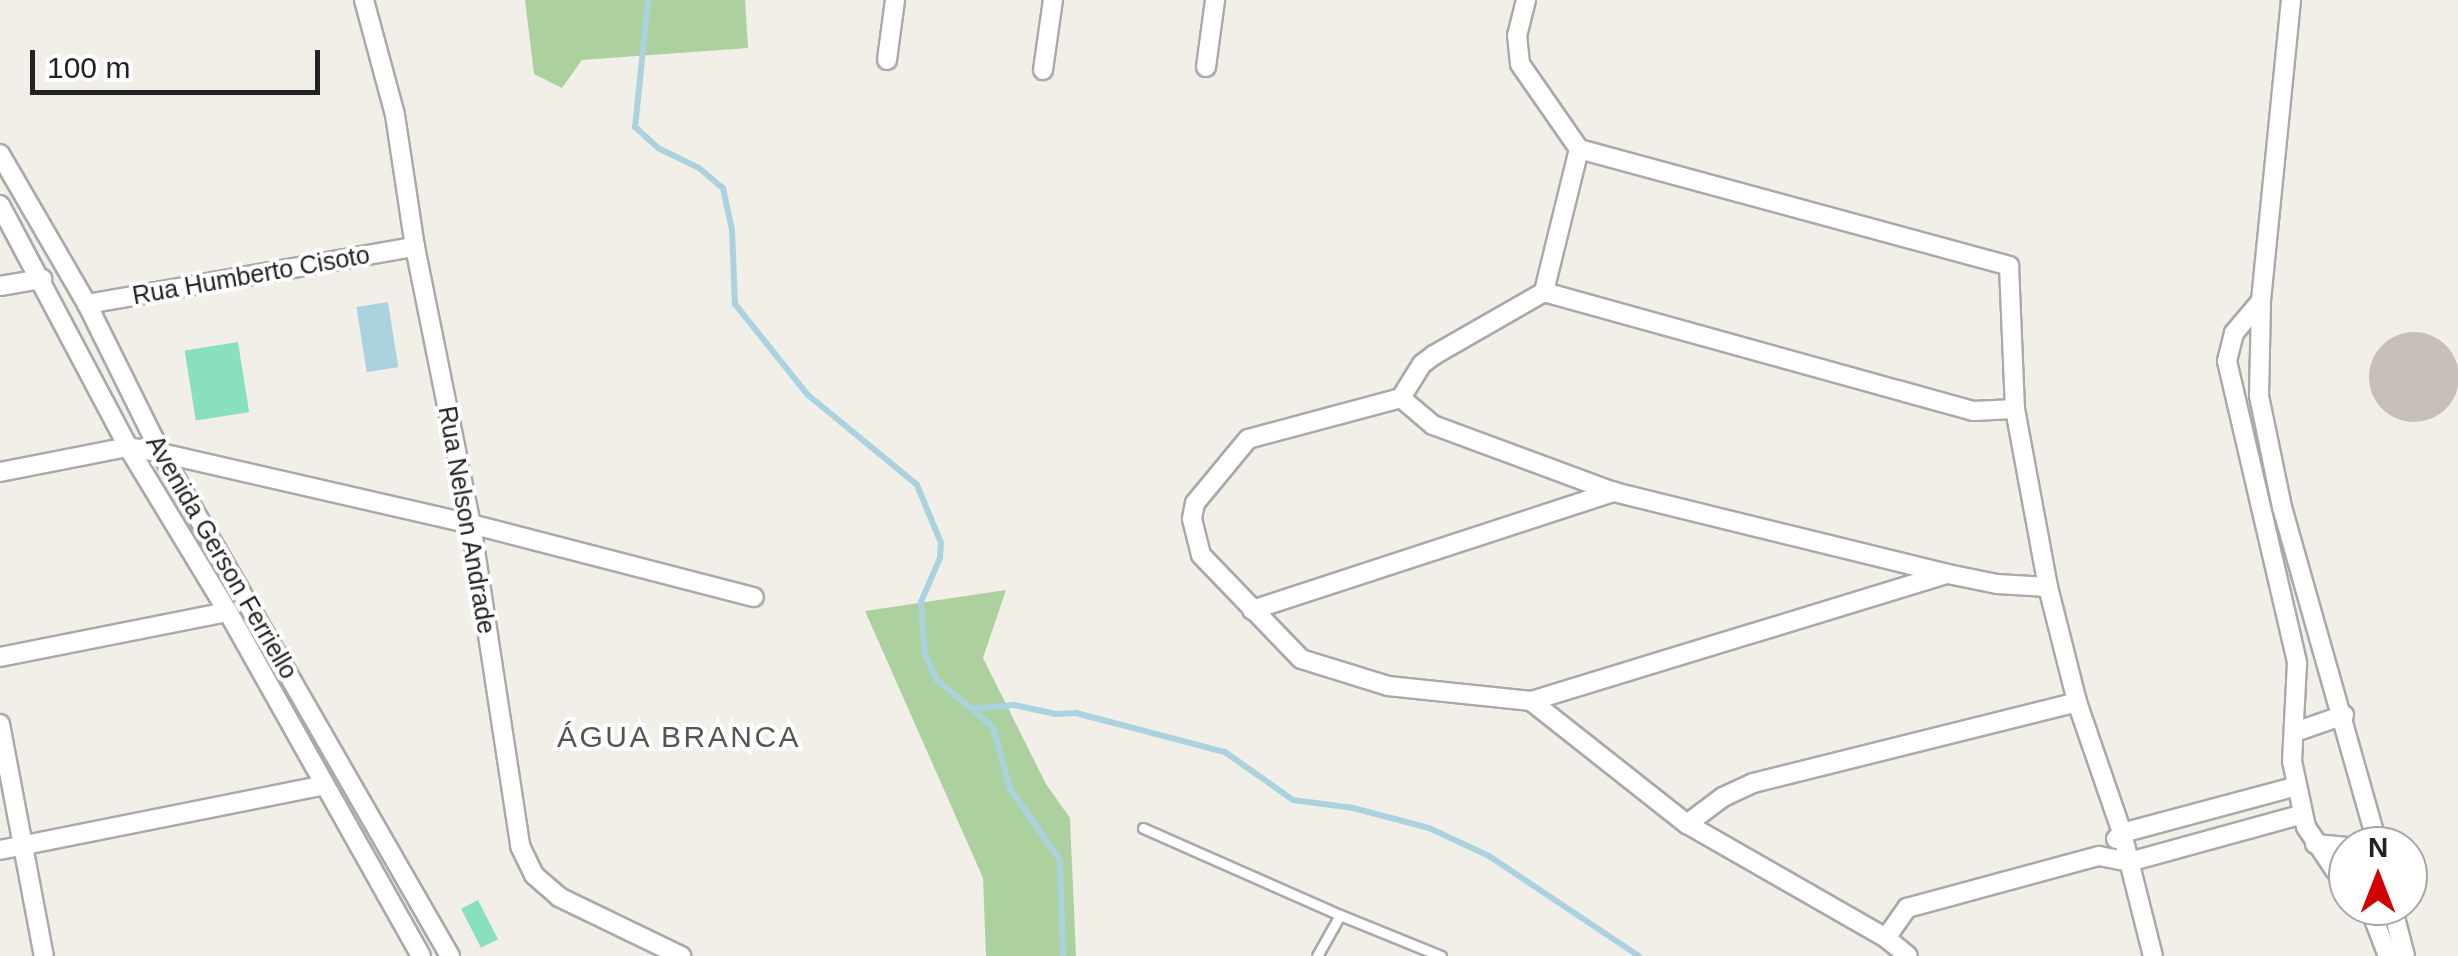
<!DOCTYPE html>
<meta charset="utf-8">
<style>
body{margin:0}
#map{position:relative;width:2458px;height:956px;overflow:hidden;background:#f2efe9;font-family:Arial,sans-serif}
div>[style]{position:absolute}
.forest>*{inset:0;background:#add19e}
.pitch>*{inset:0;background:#88e0be;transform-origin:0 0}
.water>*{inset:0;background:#aad3df;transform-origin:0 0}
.stream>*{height:6px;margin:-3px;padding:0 3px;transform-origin:3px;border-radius:3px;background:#aad3df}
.building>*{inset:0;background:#c7bfb8}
.round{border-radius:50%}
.roads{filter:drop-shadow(2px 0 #a9a9a9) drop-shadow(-2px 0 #a9a9a9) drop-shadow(0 2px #a9a9a9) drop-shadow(0 -2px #a9a9a9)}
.service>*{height:9px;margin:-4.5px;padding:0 4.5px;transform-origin:4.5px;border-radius:4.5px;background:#fff}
.minor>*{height:18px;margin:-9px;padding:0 9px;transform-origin:9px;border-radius:9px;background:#fff}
span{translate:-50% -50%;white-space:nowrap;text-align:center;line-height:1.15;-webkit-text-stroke:8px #fff;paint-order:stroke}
.street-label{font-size:25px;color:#222}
.quarter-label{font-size:30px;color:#555;letter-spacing:2.5px}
.north{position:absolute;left:2328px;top:826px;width:100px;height:100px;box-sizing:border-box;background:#fff;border:2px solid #a7a7a7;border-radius:50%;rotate:0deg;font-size:28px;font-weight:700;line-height:40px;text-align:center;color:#222}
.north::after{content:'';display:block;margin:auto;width:35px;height:45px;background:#d40000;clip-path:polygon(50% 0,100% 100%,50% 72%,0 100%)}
.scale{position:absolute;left:30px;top:50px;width:290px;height:45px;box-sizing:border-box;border:5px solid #222;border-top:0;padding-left:12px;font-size:30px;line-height:35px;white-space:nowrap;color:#222;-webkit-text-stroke:8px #fff;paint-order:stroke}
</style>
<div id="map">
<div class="forest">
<i style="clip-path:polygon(525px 0,745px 0,748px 48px,582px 60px,562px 88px,534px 74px)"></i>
<i style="clip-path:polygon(1006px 590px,983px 658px,1046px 784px,1070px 818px,1076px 956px,986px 956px,983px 878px,865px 611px)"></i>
</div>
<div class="pitch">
<i style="left:238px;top:342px;width:71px;height:54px;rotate:81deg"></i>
<i style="left:478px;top:900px;width:44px;height:19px;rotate:63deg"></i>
</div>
<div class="water">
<i style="left:388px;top:302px;width:66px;height:32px;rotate:81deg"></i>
</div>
<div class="stream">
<i style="left:648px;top:0;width:128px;rotate:95.8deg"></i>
<i style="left:635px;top:127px;width:31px;rotate:42deg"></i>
<i style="left:658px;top:148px;width:46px;rotate:26deg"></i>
<i style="left:699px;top:168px;width:31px;rotate:40deg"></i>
<i style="left:723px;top:188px;width:43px;rotate:77.9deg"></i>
<i style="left:732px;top:230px;width:74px;rotate:87.7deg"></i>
<i style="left:735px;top:304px;width:117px;rotate:51.3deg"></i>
<i style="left:808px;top:395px;width:141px;rotate:39.5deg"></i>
<i style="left:917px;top:485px;width:63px;rotate:67.5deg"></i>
<i style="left:941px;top:543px;width:15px;rotate:94deg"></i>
<i style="left:940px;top:558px;width:48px;rotate:113.4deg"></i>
<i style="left:921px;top:602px;width:52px;rotate:85.6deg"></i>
<i style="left:925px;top:654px;width:27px;rotate:66deg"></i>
<i style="left:936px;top:679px;width:75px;rotate:40.1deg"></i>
<i style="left:993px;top:727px;width:64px;rotate:74.7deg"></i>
<i style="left:1010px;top:789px;width:87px;rotate:54.8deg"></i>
<i style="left:1060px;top:860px;width:96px;rotate:88.2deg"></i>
<i style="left:972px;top:709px;width:42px;rotate:-5.4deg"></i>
<i style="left:1014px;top:705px;width:43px;rotate:12.1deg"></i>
<i style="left:1056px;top:714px;width:20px;rotate:-3deg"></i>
<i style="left:1076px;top:713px;width:154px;rotate:14.7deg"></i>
<i style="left:1225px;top:752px;width:83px;rotate:35.2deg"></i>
<i style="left:1293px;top:800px;width:61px;rotate:7.6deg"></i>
<i style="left:1353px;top:808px;width:79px;rotate:14.7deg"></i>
<i style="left:1429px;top:828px;width:66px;rotate:25deg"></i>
<i style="left:1489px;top:856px;width:180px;rotate:33.7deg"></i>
</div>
<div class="building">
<i class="round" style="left:2369px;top:332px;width:90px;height:90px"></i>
</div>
<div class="roads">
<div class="service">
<i style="left:1143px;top:828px;width:215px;rotate:23.8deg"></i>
<i style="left:1317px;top:956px;width:47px;rotate:-60.7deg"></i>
<i style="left:1340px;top:915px;width:109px;rotate:22.1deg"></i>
</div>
<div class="minor">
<i style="left:364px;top:0;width:119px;rotate:74.9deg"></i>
<i style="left:395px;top:115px;width:134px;rotate:81.4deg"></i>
<i style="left:415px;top:247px;width:283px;rotate:78.6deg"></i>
<i style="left:471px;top:524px;width:326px;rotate:81.3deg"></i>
<i style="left:520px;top:846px;width:32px;rotate:64deg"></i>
<i style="left:534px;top:875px;width:33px;rotate:41deg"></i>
<i style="left:559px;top:897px;width:136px;rotate:25.8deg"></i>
<i style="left:1526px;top:0;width:36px;rotate:104deg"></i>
<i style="left:1517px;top:35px;width:29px;rotate:84deg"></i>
<i style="left:1520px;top:64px;width:103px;rotate:55.2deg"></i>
<i style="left:1579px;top:149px;width:446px;rotate:15.2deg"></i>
<i style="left:2009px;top:266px;width:143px;rotate:87.6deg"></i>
<i style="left:2015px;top:409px;width:181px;rotate:79.5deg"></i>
<i style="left:2048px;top:587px;width:119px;rotate:75.8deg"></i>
<i style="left:2077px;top:702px;width:139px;rotate:71deg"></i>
<i style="left:2122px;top:833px;width:127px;rotate:75.9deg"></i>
<i style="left:2291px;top:0;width:302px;rotate:95.7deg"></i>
<i style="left:2261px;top:301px;width:95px;rotate:91.2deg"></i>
<i style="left:2259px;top:396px;width:113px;rotate:78.3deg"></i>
<i style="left:2282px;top:507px;width:352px;rotate:74.2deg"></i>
<i style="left:887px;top:60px;width:61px;rotate:-82.4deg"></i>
<i style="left:1206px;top:67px;width:68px;rotate:-82.3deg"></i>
<i style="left:1043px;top:70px;width:71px;rotate:-81.9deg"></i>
<i style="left:1579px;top:149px;width:147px;rotate:103.8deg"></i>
<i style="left:1544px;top:292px;width:127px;rotate:150.2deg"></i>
<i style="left:1434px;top:355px;width:15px;rotate:143deg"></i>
<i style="left:1422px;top:364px;width:40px;rotate:122deg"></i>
<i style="left:1401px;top:398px;width:158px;rotate:165deg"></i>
<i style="left:1248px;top:439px;width:83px;rotate:129.6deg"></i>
<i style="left:1195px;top:503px;width:16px;rotate:101deg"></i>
<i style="left:1192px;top:519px;width:37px;rotate:76deg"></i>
<i style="left:1201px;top:555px;width:144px;rotate:46.1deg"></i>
<i style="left:1301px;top:659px;width:91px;rotate:17.2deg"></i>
<i style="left:1388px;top:686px;width:144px;rotate:6deg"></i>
<i style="left:1531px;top:701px;width:199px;rotate:38.3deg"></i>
<i style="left:1687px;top:824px;width:229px;rotate:29.8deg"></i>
<i style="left:1886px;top:938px;width:28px;rotate:39deg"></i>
<i style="left:0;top:154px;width:173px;rotate:59.9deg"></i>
<i style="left:87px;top:304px;width:166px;rotate:63.6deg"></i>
<i style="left:161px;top:453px;width:580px;rotate:60.12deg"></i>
<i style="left:0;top:205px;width:274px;rotate:62.1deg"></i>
<i style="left:128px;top:447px;width:193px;rotate:58.8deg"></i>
<i style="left:228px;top:612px;width:394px;rotate:60.7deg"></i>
<i style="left:0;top:286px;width:43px;rotate:-9.5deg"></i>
<i style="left:1544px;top:292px;width:445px;rotate:15.5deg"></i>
<i style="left:1973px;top:411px;width:42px;rotate:-2.7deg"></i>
<i style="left:2261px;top:301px;width:42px;rotate:130.2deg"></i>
<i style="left:2234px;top:333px;width:29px;rotate:104deg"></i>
<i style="left:2227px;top:361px;width:310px;rotate:76.9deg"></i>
<i style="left:2297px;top:663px;width:98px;rotate:92.9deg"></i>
<i style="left:2292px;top:761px;width:67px;rotate:78deg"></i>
<i style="left:2306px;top:827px;width:52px;rotate:56deg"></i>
<i style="left:2335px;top:870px;width:17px;rotate:40deg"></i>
<i style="left:87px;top:304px;width:333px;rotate:-9.9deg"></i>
<i style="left:1401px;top:398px;width:42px;rotate:40.2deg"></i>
<i style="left:1433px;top:425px;width:193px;rotate:20.3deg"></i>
<i style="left:1614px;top:492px;width:344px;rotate:13.8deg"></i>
<i style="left:1948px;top:574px;width:50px;rotate:11.5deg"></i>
<i style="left:1997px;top:584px;width:51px;rotate:3.4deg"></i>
<i style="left:0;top:472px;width:130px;rotate:-11.1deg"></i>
<i style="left:128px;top:447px;width:34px;rotate:10deg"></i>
<i style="left:161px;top:453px;width:318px;rotate:12.9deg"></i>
<i style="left:471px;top:524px;width:292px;rotate:14.5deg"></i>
<i style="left:1252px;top:610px;width:381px;rotate:-18.1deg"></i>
<i style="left:0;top:657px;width:232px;rotate:-11.2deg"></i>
<i style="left:1531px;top:701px;width:434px;rotate:-17deg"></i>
<i style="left:0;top:724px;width:236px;rotate:79.3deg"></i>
<i style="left:2295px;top:732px;width:52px;rotate:-19.1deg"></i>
<i style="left:1687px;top:824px;width:45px;rotate:-36.9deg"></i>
<i style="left:1723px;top:797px;width:33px;rotate:-25deg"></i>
<i style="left:1753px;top:783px;width:334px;rotate:-14deg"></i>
<i style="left:2116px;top:839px;width:8px;rotate:-45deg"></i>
<i style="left:2122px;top:833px;width:181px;rotate:-15deg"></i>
<i style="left:2315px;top:844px;width:33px;rotate:5deg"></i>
<i style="left:0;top:850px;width:331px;rotate:-11.3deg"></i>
<i style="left:2369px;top:906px;width:53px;rotate:69.2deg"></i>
<i style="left:2392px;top:906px;width:52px;rotate:75.4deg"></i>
<i style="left:1886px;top:938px;width:37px;rotate:-55deg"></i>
<i style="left:1907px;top:908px;width:199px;rotate:-15.2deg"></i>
<i style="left:2099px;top:856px;width:31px;rotate:11deg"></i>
<i style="left:2129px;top:862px;width:180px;rotate:-15.4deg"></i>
</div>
</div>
<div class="street-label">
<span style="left:251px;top:275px;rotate:-10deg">Rua Humberto Cisoto</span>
<span style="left:467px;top:520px;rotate:80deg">Rua Nelson Andrade</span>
<span style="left:222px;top:557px;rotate:60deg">Avenida Gerson Ferriello</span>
</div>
<div class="quarter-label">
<span style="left:679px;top:737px">ÁGUA BRANCA</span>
</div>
<div class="north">N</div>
<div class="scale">100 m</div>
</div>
